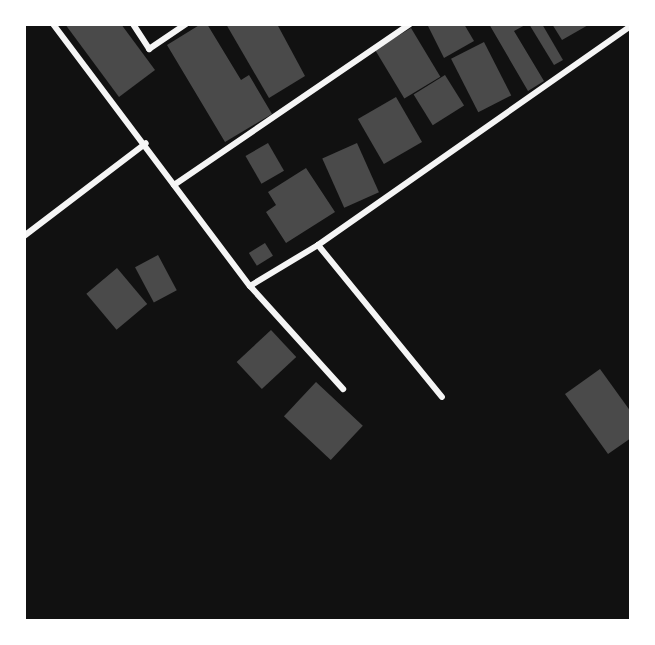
<!DOCTYPE html>
<style>
body{margin:0}
#map{position:relative;width:655px;height:645px;overflow:hidden;background:#111;font-family:"Noto Sans",sans-serif}
div>[style]{position:absolute}
.building>*{inset:0;background:#4a4a4a;transform-origin:0 0}
.minor>*{height:6px;margin:-3px;padding:0 3px;transform-origin:3px;border-radius:3px;background:#f5f5f5}
span{translate:-50% -50%;white-space:nowrap;text-align:center;line-height:1.15;-webkit-text-stroke:6px #fff;paint-order:stroke}
.frame{position:absolute;inset:0;border:26px solid #fff;pointer-events:none}
</style>
<div id="map">
<div class="building">
<i style="clip-path:polygon(65px 24px,121px 24px,155px 70px,119px 97px)"></i>
<i style="clip-path:polygon(201px 24px,207px 24px,241px 80px,249px 75px,272px 114px,225px 142px,167px 45px)"></i>
<i style="clip-path:polygon(226px 24px,277px 24px,305px 76px,269px 98px)"></i>
<i style="clip-path:polygon(427px 24px,464px 24px,474px 41px,444px 58px)"></i>
<i style="clip-path:polygon(489px 24px,527px 24px,514px 31px,544px 81px,528px 91px)"></i>
<i style="clip-path:polygon(529px 24px,542px 24px,563px 60px,554px 65px)"></i>
<i style="clip-path:polygon(552px 24px,590px 24px,562px 40px)"></i>
<i style="left:411px;top:28px;width:57px;height:42px;rotate:59deg"></i>
<i style="left:484px;top:42px;width:60px;height:37px;rotate:63deg"></i>
<i style="left:445px;top:75px;width:36px;height:37px;rotate:58deg"></i>
<i style="left:396px;top:97px;width:52px;height:44px;rotate:60deg"></i>
<i style="left:268px;top:143px;width:32px;height:26px;rotate:60deg"></i>
<i style="left:357px;top:143px;width:54px;height:38px;rotate:66deg"></i>
<i style="clip-path:polygon(306px 168px,335px 212px,286px 243px,266px 212px,276px 205px,268px 192px)"></i>
<i style="left:265px;top:243px;width:15px;height:19px;rotate:58deg"></i>
<i style="left:158px;top:255px;width:40px;height:26px;rotate:62deg"></i>
<i style="left:117px;top:268px;width:47px;height:40px;rotate:50deg"></i>
<i style="left:271px;top:330px;width:37px;height:47px;rotate:47deg"></i>
<i style="clip-path:polygon(600px 369px,631px 412px,631px 438px,608px 454px,565px 394px)"></i>
<i style="left:316px;top:382px;width:64px;height:47px;rotate:43deg"></i>
</div>
<div class="minor">
<i style="left:53px;top:24px;width:328px;rotate:53.1deg"></i>
<i style="left:250px;top:286px;width:79px;rotate:-31.1deg"></i>
<i style="left:318px;top:245px;width:382px;rotate:-35deg"></i>
<i style="left:133px;top:24px;width:30px;rotate:57deg"></i>
<i style="left:149px;top:49px;width:45px;rotate:-34deg"></i>
<i style="left:174px;top:185px;width:286px;rotate:-34.3deg"></i>
<i style="left:24px;top:236px;width:153px;rotate:-37.3deg"></i>
<i style="left:318px;top:245px;width:196px;rotate:50.8deg"></i>
<i style="left:250px;top:286px;width:139px;rotate:47.9deg"></i>
</div>
<div class="frame"></div>
</div>
